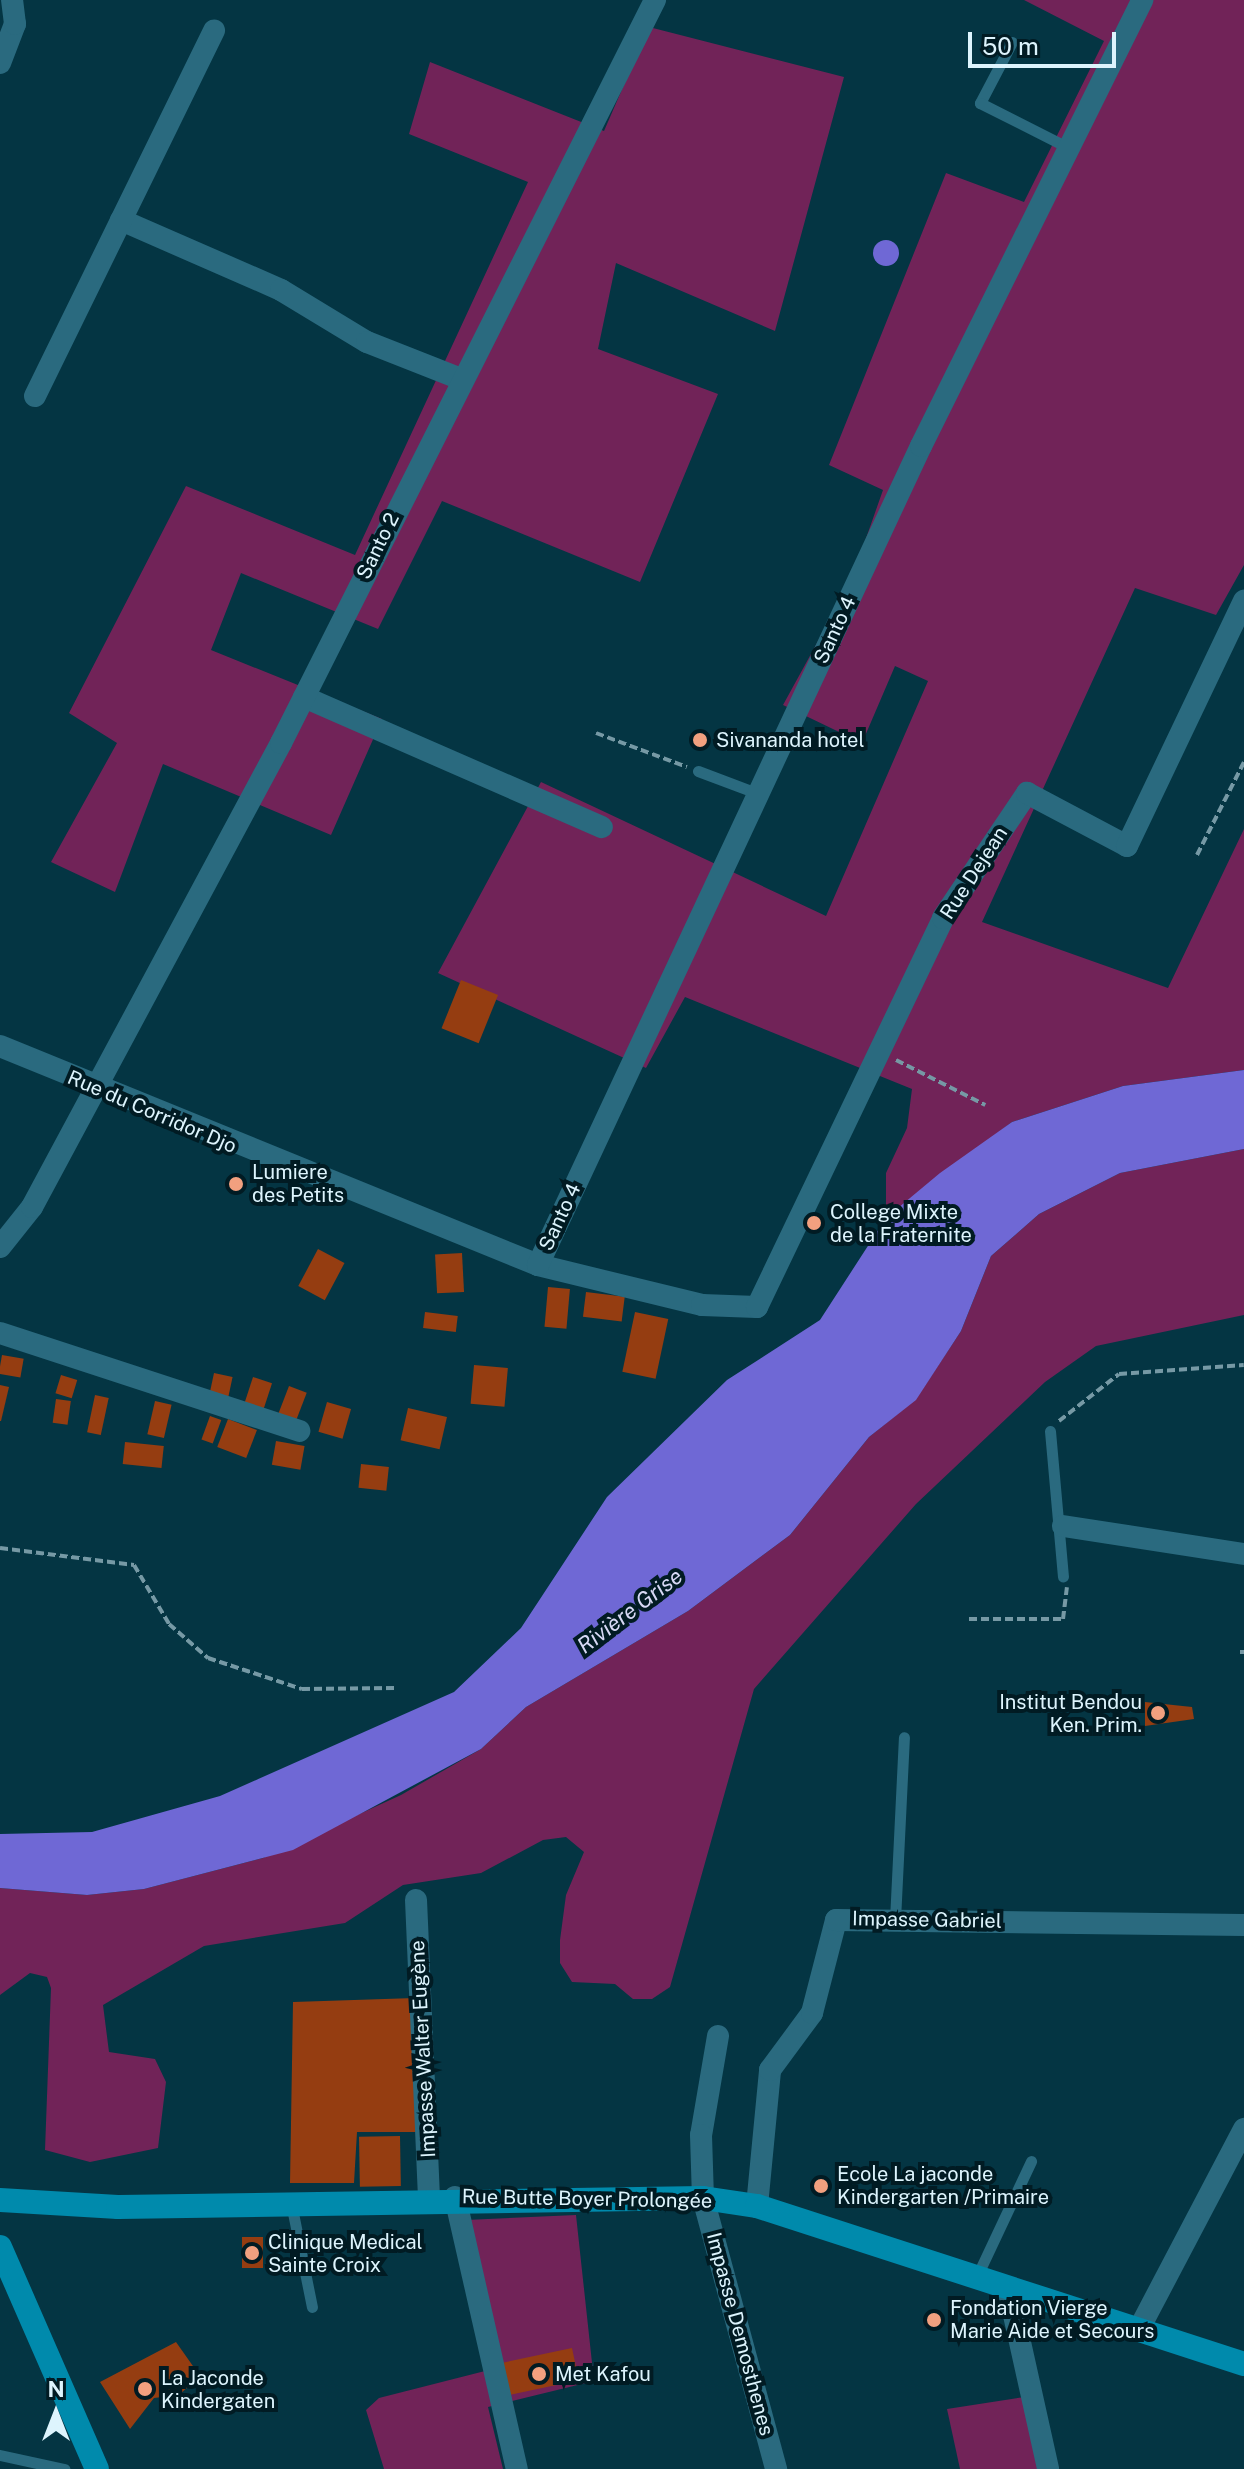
<!DOCTYPE html>
<meta charset="utf-8">
<style>
body{margin:0}
#map{position:relative;width:1244px;height:2469px;overflow:hidden;background:#043543;font-family:"Public Sans",sans-serif}
div>[style]{position:absolute}
.green>*{inset:0;background:#712358}
.water>*{inset:0;background:#6f68d5}
.round{border-radius:50%}
.building>*{inset:0;background:#953d11;transform-origin:0 0}
.path>*{height:4px;margin-top:-2px;transform-origin:0;background:repeating-linear-gradient(90deg,#7699a5 0 8px,transparent 0 12px)}
.lane>*{height:11px;margin:-5.5px;padding:0 5.5px;transform-origin:5.5px;border-radius:5.5px;background:#2a6a7f}
.street>*{height:22px;margin:-11px;padding:0 11px;transform-origin:11px;border-radius:11px;background:#2a6a7f}
.secondary>*{height:24px;margin:-12px;padding:0 12px;transform-origin:12px;border-radius:12px;background:#008aac}
.dots>*{width:22px;height:22px;translate:-50% -50%;box-sizing:border-box;border:4px solid #011b23;border-radius:50%}
span{translate:-50% -50%;white-space:nowrap;text-align:center;line-height:1.15;-webkit-text-stroke:8px #011b23;paint-order:stroke}
.street-label{font-size:20px;color:#ddf4fd}
.poi-label{font-size:20px;color:#ddf4fd}
.left{translate:0 -50%;text-align:left}
.right{translate:-100% -50%;text-align:right}
.water-label{font-size:22px;color:#d7d9f5;font-style:italic}
.north{position:absolute;left:16px;top:2373px;width:80px;height:80px;-webkit-text-stroke:6px #011b23;paint-order:stroke;rotate:0deg;font-size:22px;font-weight:700;line-height:32px;text-align:center;color:#ddf4fd}
.north::after{content:'';display:block;margin:auto;width:28px;height:36px;background:#ddf4fd;clip-path:polygon(50% 0,100% 100%,50% 72%,0 100%)}
.scale{position:absolute;left:968px;top:32px;width:148px;height:36px;box-sizing:border-box;border:4px solid #ddf4fd;border-top:0;padding-left:10px;font-size:24px;line-height:28px;white-space:nowrap;color:#ddf4fd;-webkit-text-stroke:6px #011b23;paint-order:stroke}
</style>
<div id="map">
<div class="green">
<i style="clip-path:polygon(1024px 0,1244px 0,1244px 565px,1216px 615px,1135px 588px,982px 922px,1168px 988px,1244px 829px,1244px 1070px,1123px 1086px,1012px 1122px,886px 1218px,886px 1173px,907px 1128px,912px 1089px,685px 997px,646px 1068px,438px 973px,541px 782px,826px 916px,928px 681px,895px 666px,862px 743px,783px 705px,851px 581px,883px 490px,829px 465px,946px 173px,1024px 202px,1104px 41px)"></i>
<i style="clip-path:polygon(649px 27px,844px 77px,775px 331px,616px 263px,598px 349px,718px 394px,640px 582px,442px 501px,378px 629px,241px 573px,211px 650px,382px 719px,331px 835px,163px 764px,115px 892px,51px 862px,117px 743px,69px 713px,186px 486px,355px 555px,528px 182px,409px 134px,430px 62px,604px 131px)"></i>
<i style="clip-path:polygon(1244px 1149px,1244px 1315px,1096px 1346px,1045px 1382px,916px 1504px,754px 1689px,670px 1987px,652px 1999px,633px 1999px,615px 1984px,572px 1982px,560px 1963px,560px 1940px,566px 1895px,584px 1852px,566px 1837px,543px 1840px,481px 1873px,403px 1885px,345px 1923px,204px 1946px,103px 2005px,109px 2052px,155px 2059px,166px 2082px,158px 2148px,90px 2162px,45px 2150px,51px 1988px,47px 1977px,30px 1973px,0 1995px,0 1888px,87px 1895px,144px 1889px,263px 1858px,401px 1795px,481px 1749px,526px 1707px,688px 1611px,790px 1535px,869px 1437px,916px 1399px,961px 1331px,991px 1256px,1039px 1214px,1120px 1173px)"></i>
<i style="clip-path:polygon(576px 2215px,594px 2381px,488px 2407px,503px 2469px,384px 2469px,366px 2410px,379px 2398px,485px 2371px,466px 2220px)"></i>
<i style="clip-path:polygon(1024px 2397px,1039px 2469px,960px 2469px,947px 2409px)"></i>
</div>
<div class="water">
<i class="round" style="left:873px;top:240px;width:26px;height:26px"></i>
<i style="clip-path:polygon(1244px 1070px,1244px 1149px,1120px 1173px,1039px 1214px,991px 1256px,961px 1331px,916px 1400px,869px 1437px,790px 1535px,688px 1611px,526px 1707px,481px 1749px,293px 1850px,144px 1889px,87px 1895px,0 1888px,0 1834px,92px 1832px,220px 1796px,454px 1692px,521px 1628px,607px 1497px,727px 1380px,820px 1320px,886px 1218px,940px 1173px,1012px 1122px,1123px 1086px)"></i>
</div>
<div class="building">
<i style="left:461px;top:980px;width:40px;height:52px;rotate:22deg"></i>
<i style="left:318px;top:1249px;width:30px;height:42px;rotate:28deg"></i>
<i style="left:462px;top:1253px;width:39px;height:27px;rotate:87deg"></i>
<i style="left:548px;top:1287px;width:22px;height:40px;rotate:5deg"></i>
<i style="left:586px;top:1292px;width:39px;height:25px;rotate:7deg"></i>
<i style="left:425px;top:1312px;width:33px;height:16px;rotate:7deg"></i>
<i style="left:635px;top:1312px;width:34px;height:61px;rotate:12deg"></i>
<i style="left:2px;top:1355px;width:22px;height:19px;rotate:10deg"></i>
<i style="left:474px;top:1365px;width:34px;height:39px;rotate:5deg"></i>
<i style="left:214px;top:1373px;width:19px;height:20px;rotate:12deg"></i>
<i style="left:61px;top:1375px;width:17px;height:19px;rotate:17deg"></i>
<i style="left:253px;top:1377px;width:20px;height:34px;rotate:18deg"></i>
<i style="clip-path:polygon(0 1385px,9px 1387px,1px 1421px,0 1421px)"></i>
<i style="left:289px;top:1386px;width:19px;height:33px;rotate:21deg"></i>
<i style="left:95px;top:1395px;width:14px;height:38px;rotate:12deg"></i>
<i style="left:56px;top:1399px;width:15px;height:24px;rotate:8deg"></i>
<i style="left:155px;top:1401px;width:17px;height:34px;rotate:13deg"></i>
<i style="left:327px;top:1402px;width:25px;height:31px;rotate:16deg"></i>
<i style="left:408px;top:1408px;width:40px;height:33px;rotate:13deg"></i>
<i style="left:210px;top:1416px;width:12px;height:25px;rotate:20deg"></i>
<i style="left:228px;top:1419px;width:31px;height:30px;rotate:21deg"></i>
<i style="left:276px;top:1441px;width:29px;height:24px;rotate:10deg"></i>
<i style="left:125px;top:1442px;width:39px;height:22px;rotate:6deg"></i>
<i style="left:361px;top:1464px;width:28px;height:24px;rotate:6deg"></i>
<i style="clip-path:polygon(1145px 1702px,1192px 1707px,1194px 1719px,1145px 1726px)"></i>
<i style="clip-path:polygon(415px 1998px,423px 2132px,357px 2132px,354px 2183px,290px 2183px,293px 2002px)"></i>
<i style="left:400px;top:2136px;width:50px;height:41px;rotate:89deg"></i>
<i style="left:242px;top:2237px;width:21px;height:31px"></i>
<i style="clip-path:polygon(176px 2342px,200px 2376px,179px 2395px,154px 2398px,130px 2429px,100px 2382px)"></i>
<i style="left:572px;top:2348px;width:33px;height:76px;rotate:78deg"></i>
</div>
<div class="path">
<i style="left:596px;top:733px;width:97px;rotate:20.5deg"></i>
<i style="left:1197px;top:855px;width:104px;rotate:-63.2deg"></i>
<i style="left:896px;top:1060px;width:100px;rotate:26.8deg"></i>
<i style="left:1059px;top:1421px;width:76px;rotate:-38.1deg"></i>
<i style="left:1119px;top:1374px;width:125px;rotate:-4.1deg"></i>
<i style="left:0;top:1548px;width:135px;rotate:7.2deg"></i>
<i style="left:134px;top:1565px;width:69px;rotate:59.3deg"></i>
<i style="left:169px;top:1624px;width:52px;rotate:41.1deg"></i>
<i style="left:208px;top:1658px;width:99px;rotate:18.3deg"></i>
<i style="left:302px;top:1689px;width:93px;rotate:-0.6deg"></i>
<i style="left:969px;top:1619px;width:94px"></i>
<i style="left:1063px;top:1619px;width:32px;rotate:-83deg"></i>
<i style="left:1240px;top:1652px;width:4px"></i>
</div>
<div class="lane">
<i style="left:1012px;top:42px;width:69px;rotate:117.7deg"></i>
<i style="left:980px;top:103px;width:100px;rotate:26.8deg"></i>
<i style="left:698px;top:771px;width:65px;rotate:20.7deg"></i>
<i style="left:1050px;top:1431px;width:146px;rotate:84.9deg"></i>
<i style="left:895px;top:1920px;width:183px;rotate:-87.2deg"></i>
<i style="left:291px;top:2203px;width:106px;rotate:78.6deg"></i>
<i style="left:977px;top:2276px;width:127px;rotate:-64.8deg"></i>
<i style="left:0;top:2455px;width:66px;rotate:12.3deg"></i>
</div>
<div class="street">
<i style="left:0;top:63px;width:42px;rotate:-69deg"></i>
<i style="left:15px;top:24px;width:24px;rotate:-97deg"></i>
<i style="left:121px;top:220px;width:175px;rotate:23.6deg"></i>
<i style="left:281px;top:290px;width:100px;rotate:31.2deg"></i>
<i style="left:367px;top:342px;width:101px;rotate:21.5deg"></i>
<i style="left:35px;top:396px;width:407px;rotate:-63.9deg"></i>
<i style="left:304px;top:697px;width:325px;rotate:23.6deg"></i>
<i style="left:0;top:1046px;width:581px;rotate:22.15deg"></i>
<i style="left:538px;top:1265px;width:169px;rotate:13.7deg"></i>
<i style="left:702px;top:1305px;width:55px;rotate:2.1deg"></i>
<i style="left:757px;top:1307px;width:431px;rotate:-64.4deg"></i>
<i style="left:943px;top:918px;width:151px;rotate:-56.1deg"></i>
<i style="left:1027px;top:793px;width:113px;rotate:27.9deg"></i>
<i style="left:1127px;top:846px;width:272px;rotate:-64.5deg"></i>
<i style="left:0;top:1247px;width:51px;rotate:-51.3deg"></i>
<i style="left:32px;top:1207px;width:527px;rotate:-61.78deg"></i>
<i style="left:281px;top:743px;width:832px;rotate:-63.28deg"></i>
<i style="left:538px;top:1265px;width:904px;rotate:-64.94deg"></i>
<i style="left:921px;top:446px;width:498px;rotate:-63.6deg"></i>
<i style="left:0;top:1333px;width:315px;rotate:18.1deg"></i>
<i style="left:1063px;top:1526px;width:183px;rotate:8.8deg"></i>
<i style="left:416px;top:1900px;width:299px;rotate:87.5deg"></i>
<i style="left:718px;top:2036px;width:100px;rotate:99.7deg"></i>
<i style="left:701px;top:2135px;width:63px;rotate:88.2deg"></i>
<i style="left:703px;top:2198px;width:281px;rotate:74.9deg"></i>
<i style="left:455px;top:2197px;width:279px;rotate:77.2deg"></i>
<i style="left:757px;top:2206px;width:137px;rotate:-84.5deg"></i>
<i style="left:770px;top:2070px;width:71px;rotate:-53.6deg"></i>
<i style="left:812px;top:2013px;width:96px;rotate:-75.5deg"></i>
<i style="left:836px;top:1920px;width:408px;rotate:0.7deg"></i>
<i style="left:1008px;top:2288px;width:185px;rotate:77.5deg"></i>
<i style="left:1139px;top:2329px;width:226px;rotate:-62.3deg"></i>
</div>
<div class="secondary">
<i style="left:0;top:2200px;width:118px;rotate:3.4deg"></i>
<i style="left:118px;top:2207px;width:585px;rotate:-0.88deg"></i>
<i style="left:703px;top:2198px;width:55px;rotate:8.4deg"></i>
<i style="left:757px;top:2206px;width:512px;rotate:17.97deg"></i>
<i style="left:0;top:2247px;width:242px;rotate:66.4deg"></i>
</div>
<div class="dots">
<i style="left:700px;top:740px;background:#f2a07f"></i>
<i style="left:236px;top:1184px;background:#f2a07f"></i>
<i style="left:814px;top:1223px;background:#f2a07f"></i>
<i style="left:1158px;top:1713px;background:#f2a07f"></i>
<i style="left:821px;top:2186px;background:#f2a07f"></i>
<i style="left:252px;top:2253px;background:#f2a07f"></i>
<i style="left:934px;top:2320px;background:#f2a07f"></i>
<i style="left:539px;top:2374px;background:#f2a07f"></i>
<i style="left:145px;top:2389px;background:#f2a07f"></i>
</div>
<div class="street-label">
<span style="left:378px;top:546px;rotate:-64deg">Santo 2</span>
<span style="left:835px;top:630px;rotate:-65deg">Santo 4</span>
<span style="left:974px;top:873px;rotate:-57deg">Rue Dejean</span>
<span style="left:152px;top:1112px;rotate:23deg">Rue du Corridor Djo</span>
<span style="left:560px;top:1217px;rotate:-65deg">Santo 4</span>
<span style="left:927px;top:1920px;rotate:1deg">Impasse Gabriel</span>
<span style="left:423px;top:2049px;rotate:-93deg">Impasse Walter Eugène</span>
<span style="left:587px;top:2199px;rotate:1deg">Rue Butte Boyer Prolongée</span>
<span style="left:740px;top:2334px;rotate:75deg">Impasse Demosthenes</span>
</div>
<div class="poi-label">
<span class="left" style="left:716px;top:740px">Sivananda hotel</span>
<span class="left" style="left:252px;top:1184px">Lumiere<br>des Petits</span>
<span class="left" style="left:830px;top:1224px">College Mixte<br>de la Fraternite</span>
<span class="right" style="left:1142px;top:1714px">Institut Bendou<br>Ken. Prim.</span>
<span class="left" style="left:837px;top:2186px">Ecole La jaconde<br>Kindergarten /Primaire</span>
<span class="left" style="left:268px;top:2254px">Clinique Medical<br>Sainte Croix</span>
<span class="left" style="left:950px;top:2320px">Fondation Vierge<br>Marie Aide et Secours</span>
<span class="left" style="left:555px;top:2374px">Met Kafou</span>
<span class="left" style="left:161px;top:2390px">La Jaconde<br>Kindergaten</span>
</div>
<div class="water-label">
<span style="left:630px;top:1611px;rotate:-37deg">Rivière Grise</span>
</div>
<div class="north">N</div>
<div class="scale">50 m</div>
</div>
